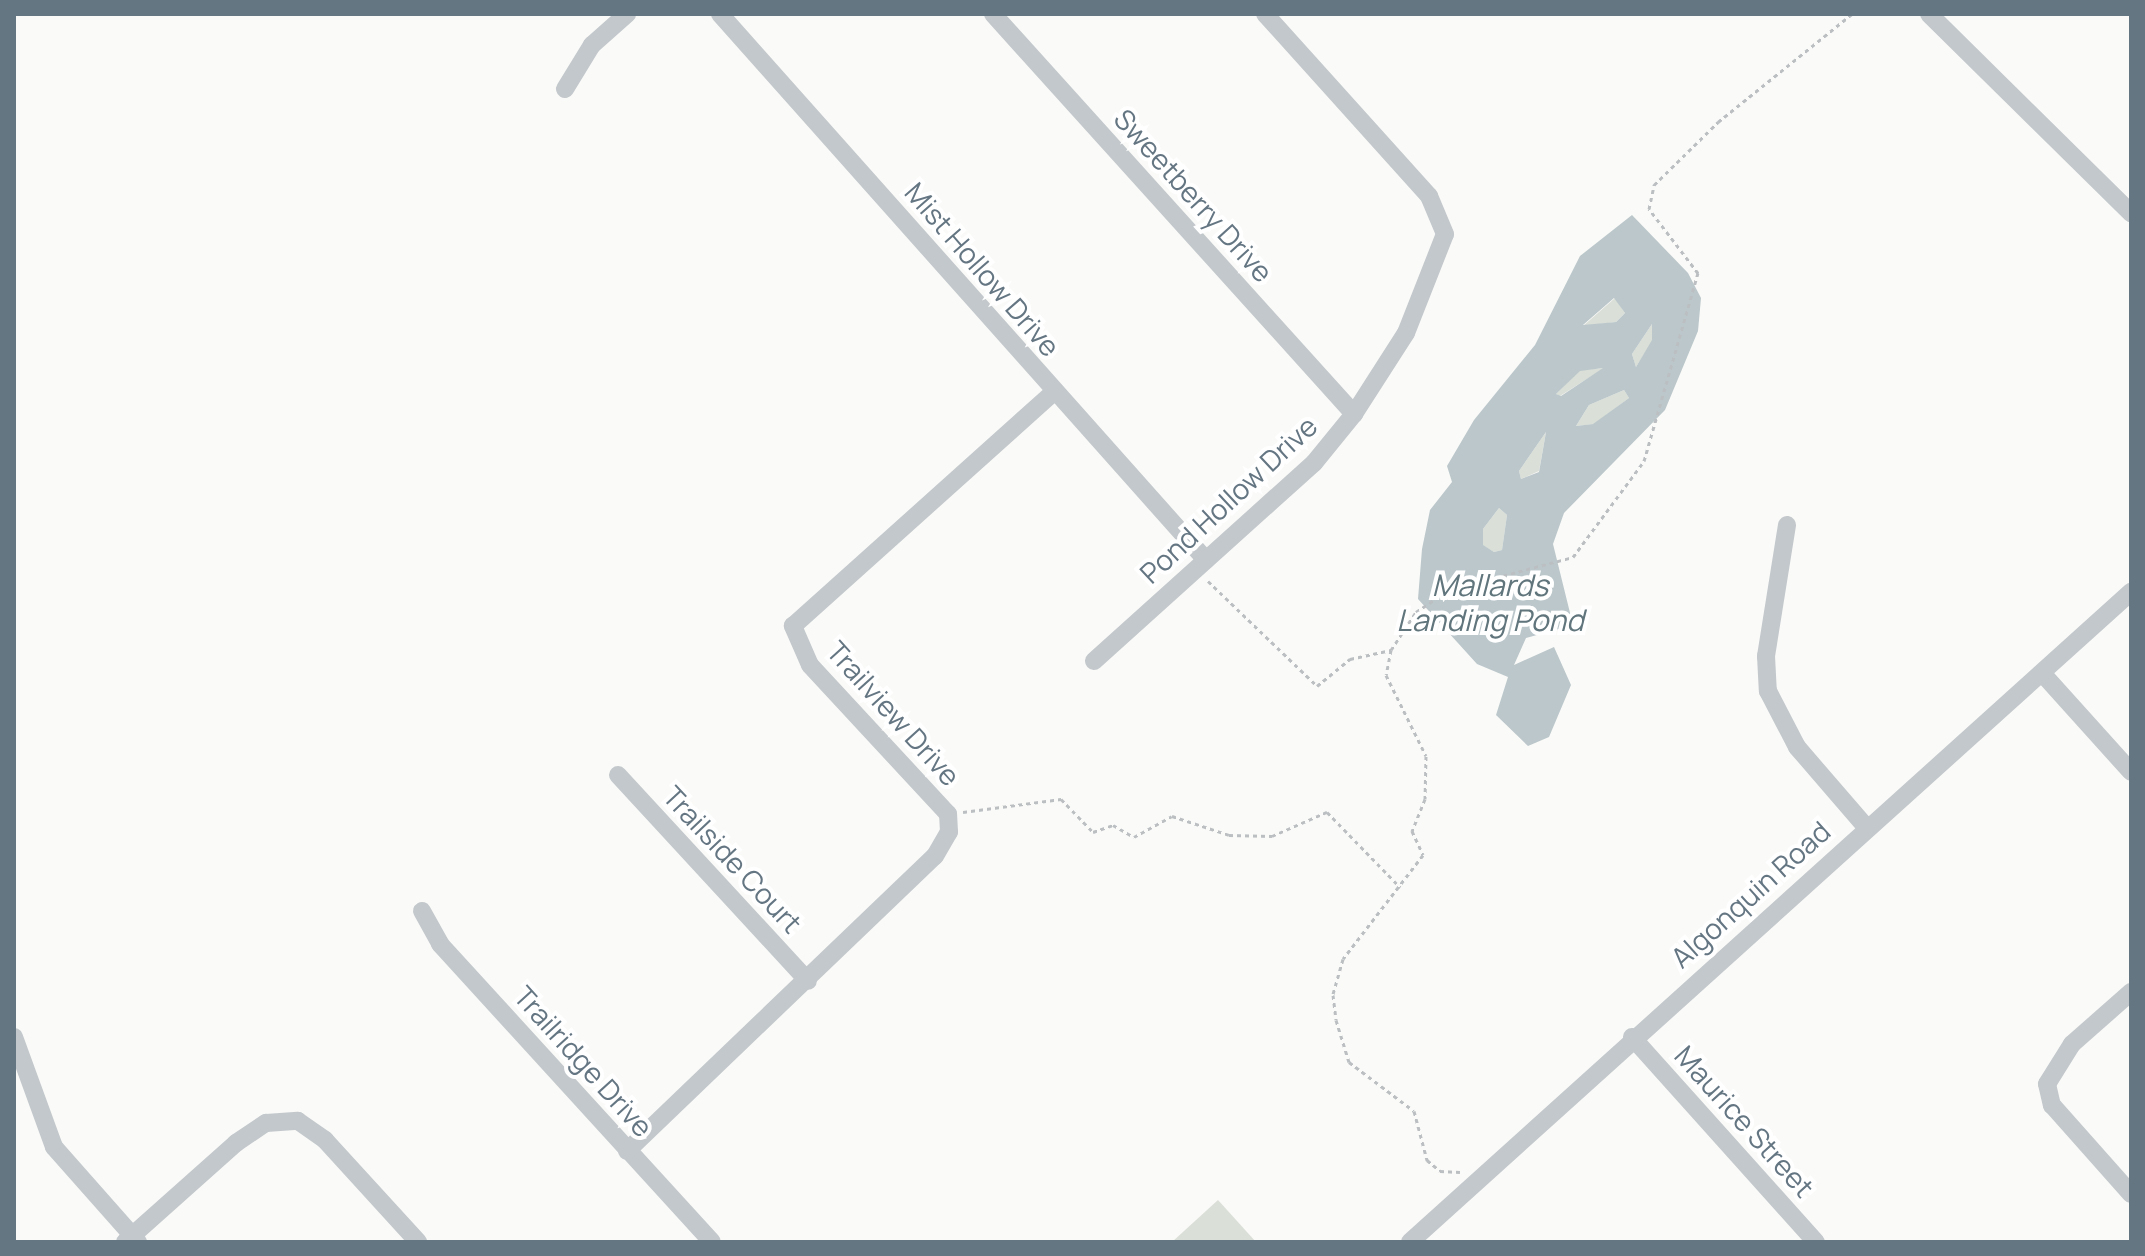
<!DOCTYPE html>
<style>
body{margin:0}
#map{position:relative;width:2145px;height:1256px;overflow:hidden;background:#fafaf8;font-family:Manrope,sans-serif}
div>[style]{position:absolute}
.green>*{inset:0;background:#dadfd7}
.water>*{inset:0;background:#bbc7cb}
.path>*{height:3px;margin-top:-1.5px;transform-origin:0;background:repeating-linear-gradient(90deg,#bbbfc2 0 4px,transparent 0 8px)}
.minor>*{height:18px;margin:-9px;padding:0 9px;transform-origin:9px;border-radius:9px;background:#c3c8cc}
span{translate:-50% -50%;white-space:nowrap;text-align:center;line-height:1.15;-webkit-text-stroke:8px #fff;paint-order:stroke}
.street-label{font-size:28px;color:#657683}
.water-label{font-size:30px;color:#60757c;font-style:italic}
.frame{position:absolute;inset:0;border:16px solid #657683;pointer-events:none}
</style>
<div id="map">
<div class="green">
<i style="clip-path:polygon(1615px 298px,1625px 313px,1616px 322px,1583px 326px)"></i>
<i style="clip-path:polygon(1652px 324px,1653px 340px,1636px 367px,1632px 354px)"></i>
<i style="clip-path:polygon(1604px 368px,1560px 396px,1556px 394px,1580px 370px)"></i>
<i style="clip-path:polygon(1624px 390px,1629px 398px,1594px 424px,1576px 426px,1589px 405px)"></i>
<i style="clip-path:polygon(1546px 432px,1539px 471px,1521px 479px,1519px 471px)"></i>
<i style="clip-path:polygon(1499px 508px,1507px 515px,1502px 550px,1494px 552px,1482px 545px,1483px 529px)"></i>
<i style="clip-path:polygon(1218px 1200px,1256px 1242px,1172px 1242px)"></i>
</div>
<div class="water">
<i style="clip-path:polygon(evenodd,1632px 215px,1688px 273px,1701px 298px,1698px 331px,1665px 410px,1564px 513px,1553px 544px,1573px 625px,1526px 638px,1514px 665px,1554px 647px,1571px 685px,1549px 737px,1528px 746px,1496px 715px,1508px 677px,1477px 664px,1418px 599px,1422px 549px,1430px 510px,1452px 482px,1447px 466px,1474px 420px,1535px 345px,1580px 256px,1632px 215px,1614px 298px,1625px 313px,1616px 322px,1583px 325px,1614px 298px,1632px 215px,1652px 324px,1652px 340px,1636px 367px,1632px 354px,1652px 324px,1632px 215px,1603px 368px,1561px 396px,1556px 394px,1580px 371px,1603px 368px,1632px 215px,1624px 390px,1629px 398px,1593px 424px,1576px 426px,1589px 405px,1624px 390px,1632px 215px,1546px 432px,1539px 472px,1521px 479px,1519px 471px,1546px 432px,1632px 215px,1499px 508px,1507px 515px,1502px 550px,1494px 552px,1483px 545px,1483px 529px,1499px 508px)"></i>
</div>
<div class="path">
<i style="left:1208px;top:581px;width:151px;rotate:43.9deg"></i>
<i style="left:1317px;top:686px;width:43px;rotate:-39.3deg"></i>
<i style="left:1350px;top:659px;width:42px;rotate:-12.4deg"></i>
<i style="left:1391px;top:650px;width:45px;rotate:-56.7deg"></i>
<i style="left:1416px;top:612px;width:40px;rotate:-34deg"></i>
<i style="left:1449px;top:590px;width:128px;rotate:-14.9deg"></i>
<i style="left:1573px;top:557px;width:119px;rotate:-53.5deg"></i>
<i style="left:1644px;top:461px;width:196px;rotate:-74deg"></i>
<i style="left:1698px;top:273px;width:81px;rotate:-127.4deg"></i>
<i style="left:1649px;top:209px;width:25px;rotate:-78deg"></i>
<i style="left:1654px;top:185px;width:90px;rotate:-44.5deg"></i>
<i style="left:1718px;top:122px;width:172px;rotate:-38.9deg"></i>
<i style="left:1391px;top:650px;width:25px;rotate:101deg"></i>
<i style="left:1386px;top:675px;width:90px;rotate:63.7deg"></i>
<i style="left:1426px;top:756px;width:43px;rotate:91.3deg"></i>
<i style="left:1425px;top:799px;width:35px;rotate:112deg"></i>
<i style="left:1412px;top:831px;width:26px;rotate:65deg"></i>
<i style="left:1423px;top:855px;width:131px;rotate:127.6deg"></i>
<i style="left:1343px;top:959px;width:37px;rotate:106deg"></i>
<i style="left:1333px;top:995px;width:25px;rotate:83deg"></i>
<i style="left:1336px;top:1020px;width:44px;rotate:72.8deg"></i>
<i style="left:1349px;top:1062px;width:81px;rotate:37deg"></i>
<i style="left:1414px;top:1111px;width:51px;rotate:75.1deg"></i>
<i style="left:1427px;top:1160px;width:17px;rotate:40deg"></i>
<i style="left:1440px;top:1171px;width:20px;rotate:3deg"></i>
<i style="left:963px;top:812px;width:99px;rotate:-7.6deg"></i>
<i style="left:1061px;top:799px;width:46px;rotate:45.9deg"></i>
<i style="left:1093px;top:832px;width:21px;rotate:-19deg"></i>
<i style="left:1113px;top:825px;width:24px;rotate:30deg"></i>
<i style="left:1134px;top:837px;width:43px;rotate:-28.9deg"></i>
<i style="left:1172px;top:816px;width:60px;rotate:18.4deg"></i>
<i style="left:1229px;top:835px;width:43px;rotate:1.3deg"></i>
<i style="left:1272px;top:836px;width:60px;rotate:-23.6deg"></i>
<i style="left:1327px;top:812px;width:105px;rotate:45.8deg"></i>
</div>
<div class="minor">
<i style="left:720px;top:14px;width:731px;rotate:48.33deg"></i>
<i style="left:993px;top:14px;width:539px;rotate:47.93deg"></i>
<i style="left:1929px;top:14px;width:284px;rotate:44.6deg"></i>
<i style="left:565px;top:89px;width:52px;rotate:-58.5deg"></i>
<i style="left:592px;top:45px;width:47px;rotate:-41.5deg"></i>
<i style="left:1787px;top:525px;width:133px;rotate:99.1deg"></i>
<i style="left:1766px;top:656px;width:35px;rotate:87deg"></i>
<i style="left:1768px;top:691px;width:63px;rotate:62.6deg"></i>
<i style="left:1797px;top:747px;width:107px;rotate:49.2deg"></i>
<i style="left:1094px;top:661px;width:296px;rotate:-42deg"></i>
<i style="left:1314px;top:463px;width:63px;rotate:-50.8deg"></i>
<i style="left:1354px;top:414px;width:96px;rotate:-57.3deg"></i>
<i style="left:1406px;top:333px;width:106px;rotate:-68.5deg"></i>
<i style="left:1445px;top:234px;width:41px;rotate:-112.8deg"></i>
<i style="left:1429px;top:196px;width:245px;rotate:-132deg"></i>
<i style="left:2042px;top:673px;width:133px;rotate:48deg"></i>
<i style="left:618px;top:775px;width:280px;rotate:47.3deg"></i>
<i style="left:422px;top:911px;width:38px;rotate:61deg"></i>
<i style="left:440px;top:944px;width:403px;rotate:47.6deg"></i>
<i style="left:2131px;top:992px;width:79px;rotate:138.6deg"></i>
<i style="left:2072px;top:1044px;width:47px;rotate:122deg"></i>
<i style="left:2047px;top:1084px;width:22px;rotate:77deg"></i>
<i style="left:2052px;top:1105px;width:119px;rotate:48.4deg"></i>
<i style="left:14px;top:1037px;width:117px;rotate:70deg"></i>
<i style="left:54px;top:1147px;width:127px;rotate:48.5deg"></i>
<i style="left:1632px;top:1037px;width:275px;rotate:48.1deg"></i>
<i style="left:627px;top:1151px;width:426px;rotate:-43.8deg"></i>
<i style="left:935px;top:856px;width:28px;rotate:-60deg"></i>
<i style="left:949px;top:832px;width:18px;rotate:-93deg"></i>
<i style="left:948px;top:814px;width:203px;rotate:-132.8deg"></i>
<i style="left:810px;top:665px;width:43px;rotate:-113.6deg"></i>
<i style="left:793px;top:626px;width:351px;rotate:-41.9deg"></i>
<i style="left:125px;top:1242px;width:149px;rotate:-41.7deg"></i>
<i style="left:236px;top:1143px;width:36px;rotate:-34deg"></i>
<i style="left:266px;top:1123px;width:32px;rotate:-4deg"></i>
<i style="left:298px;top:1121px;width:33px;rotate:35deg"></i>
<i style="left:325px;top:1140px;width:138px;rotate:47.6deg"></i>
<i style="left:1410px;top:1242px;width:971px;rotate:-42.04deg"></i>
</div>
<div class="street-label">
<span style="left:1194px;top:195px;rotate:48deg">Sweetberry Drive</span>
<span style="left:983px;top:269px;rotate:49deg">Mist Hollow Drive</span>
<span style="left:1228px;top:499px;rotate:-43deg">Pond Hollow Drive</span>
<span style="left:894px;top:713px;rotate:48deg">Trailview Drive</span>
<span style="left:733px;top:859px;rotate:47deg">Trailside Court</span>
<span style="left:1750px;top:894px;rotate:-42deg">Algonquin Road</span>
<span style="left:584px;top:1061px;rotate:48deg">Trailridge Drive</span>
<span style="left:1745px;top:1121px;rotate:48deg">Maurice Street</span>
</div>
<div class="water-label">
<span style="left:1490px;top:602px">Mallards<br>Landing Pond</span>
</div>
<div class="frame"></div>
</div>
